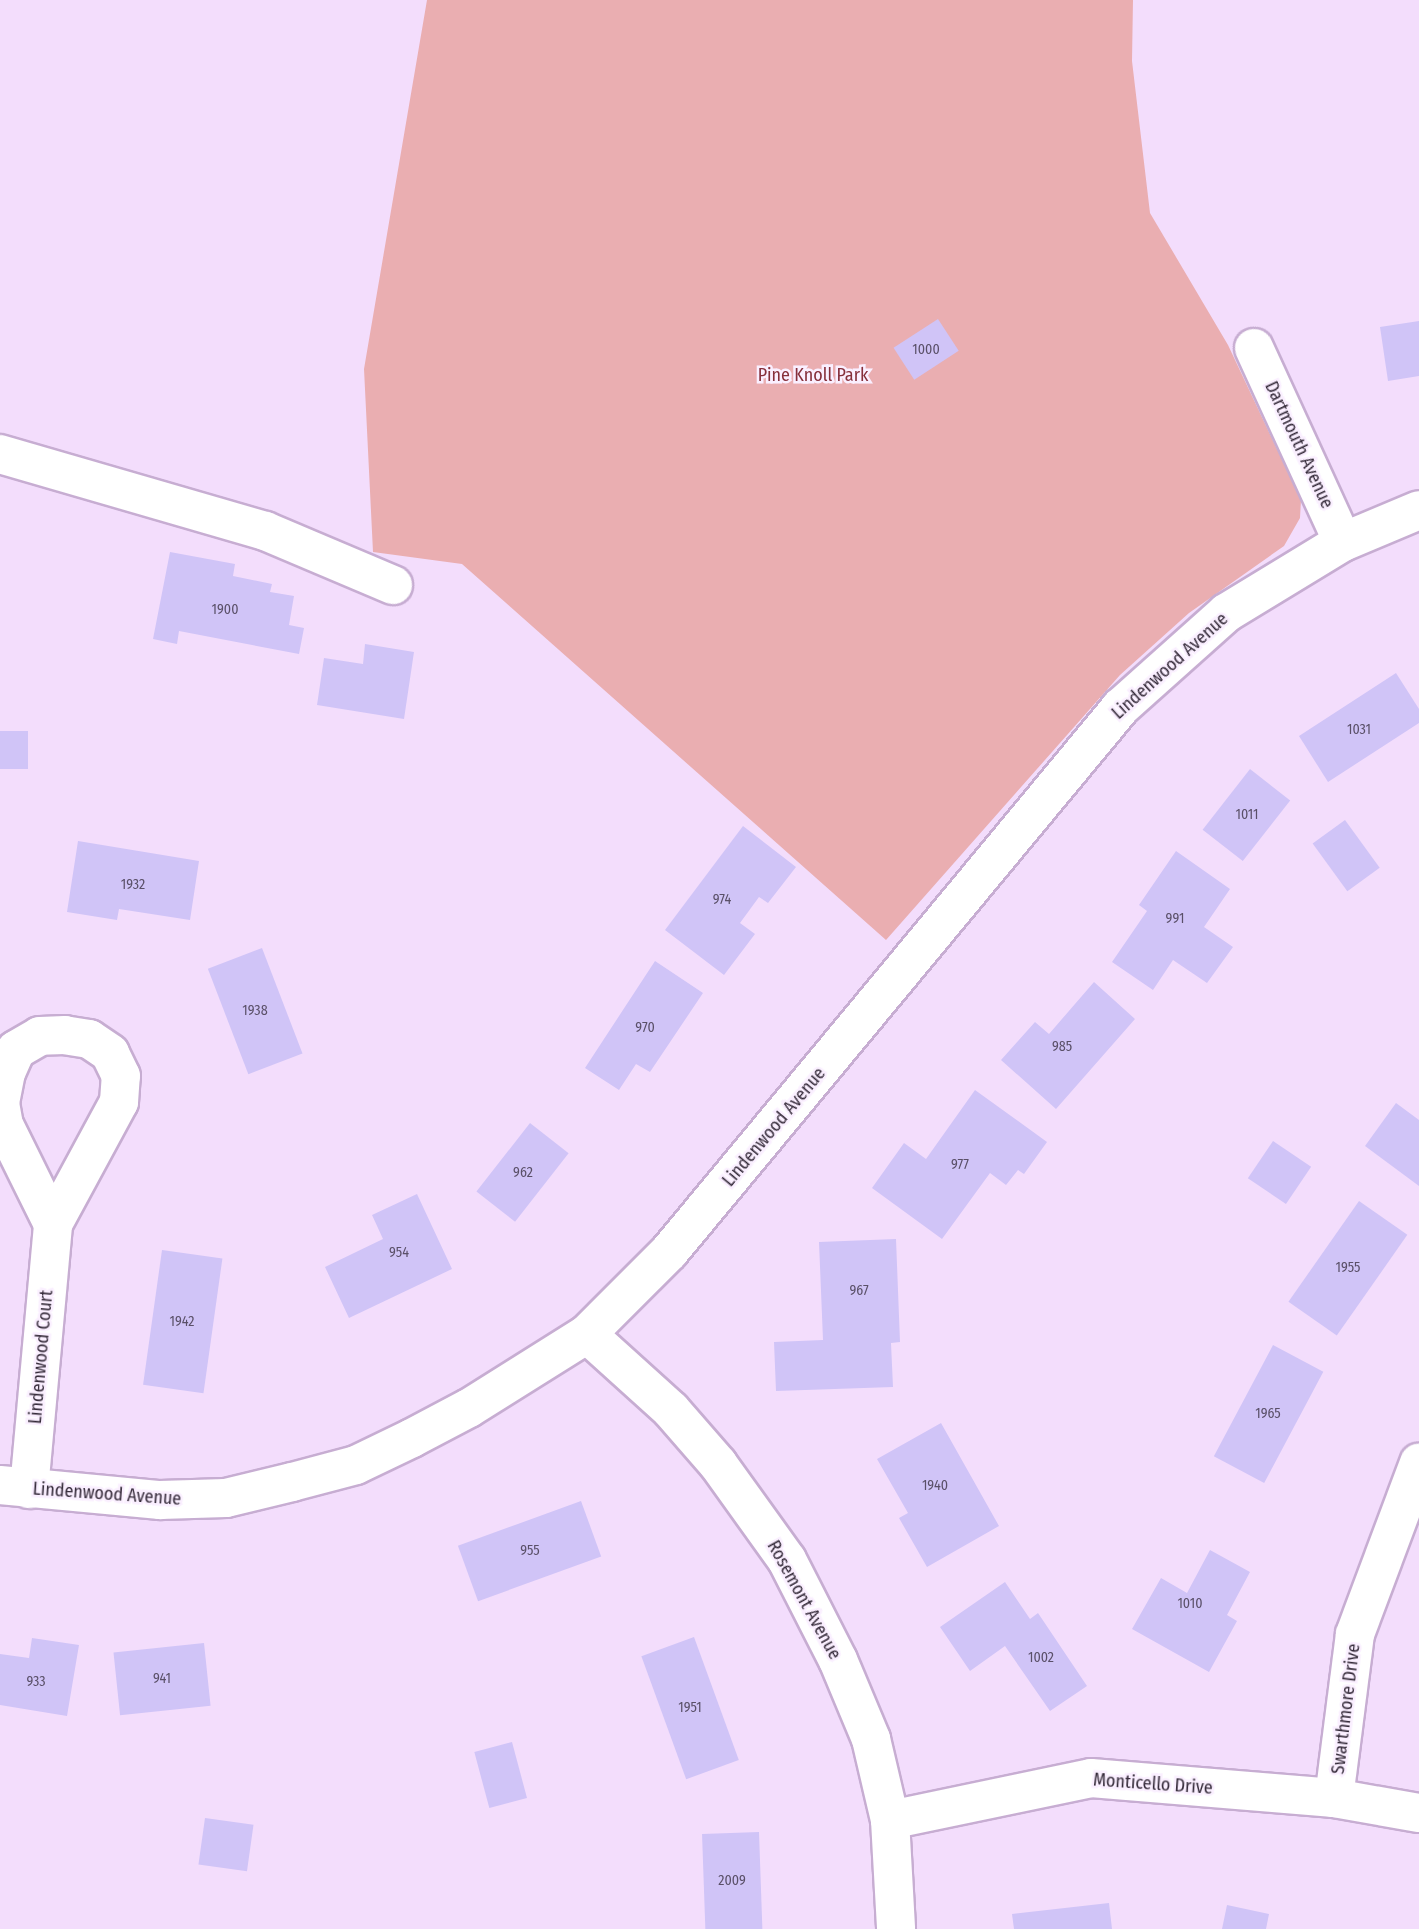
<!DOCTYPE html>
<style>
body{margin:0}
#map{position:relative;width:1419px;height:1929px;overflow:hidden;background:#f3ddfc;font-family:"Fira Sans Condensed",sans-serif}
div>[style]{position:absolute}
.green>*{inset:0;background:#eaaeb1}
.building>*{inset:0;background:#d0c4f7;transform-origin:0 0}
.roads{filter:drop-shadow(2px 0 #c7add2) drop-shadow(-2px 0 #c7add2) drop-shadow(0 2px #c7add2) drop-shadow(0 -2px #c7add2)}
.minor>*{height:38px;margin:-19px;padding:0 19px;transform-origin:19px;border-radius:19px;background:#fff}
span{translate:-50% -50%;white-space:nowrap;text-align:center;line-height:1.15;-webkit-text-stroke:5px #faefff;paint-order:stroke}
.number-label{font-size:14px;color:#5a5068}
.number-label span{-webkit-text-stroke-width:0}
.park-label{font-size:18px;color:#862f3b}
.street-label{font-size:18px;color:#332938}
</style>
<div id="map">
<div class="green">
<i style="clip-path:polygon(427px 0,1133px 0,1132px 61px,1150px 213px,1228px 345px,1301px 500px,1300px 518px,1284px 546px,1189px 613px,1120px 675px,886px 940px,462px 564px,373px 552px,364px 369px)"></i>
</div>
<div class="building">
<i style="left:938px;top:319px;width:38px;height:53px;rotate:57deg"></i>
<i style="clip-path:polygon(1419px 321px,1419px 376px,1388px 381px,1380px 327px)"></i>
<i style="clip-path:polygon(170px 552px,235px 564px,233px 576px,272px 584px,270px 592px,294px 596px,289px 625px,304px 628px,299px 654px,179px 631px,177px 644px,153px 639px)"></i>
<i style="clip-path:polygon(365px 644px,414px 652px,404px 719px,317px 705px,324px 658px,363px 664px)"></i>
<i style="clip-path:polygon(1396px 673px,1419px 709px,1419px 723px,1328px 782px,1299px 736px)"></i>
<i style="left:28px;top:731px;width:38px;height:28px;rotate:90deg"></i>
<i style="left:1250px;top:769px;width:51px;height:77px;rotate:38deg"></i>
<i style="left:1345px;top:820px;width:59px;height:40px;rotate:54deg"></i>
<i style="clip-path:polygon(743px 826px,796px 867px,768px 903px,759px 897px,740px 923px,755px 934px,724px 975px,665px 930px)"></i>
<i style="clip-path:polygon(78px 841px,199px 861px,190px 920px,119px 909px,117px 920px,67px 912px)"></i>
<i style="clip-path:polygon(1176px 851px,1230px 889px,1204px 927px,1233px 947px,1207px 983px,1173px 960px,1153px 990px,1112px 962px,1147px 911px,1139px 905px)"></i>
<i style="left:262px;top:948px;width:113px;height:58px;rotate:69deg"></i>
<i style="clip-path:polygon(655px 961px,703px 993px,650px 1072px,636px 1064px,619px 1090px,585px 1068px)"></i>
<i style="clip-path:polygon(1094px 982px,1135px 1019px,1056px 1109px,1001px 1060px,1035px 1022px,1049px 1034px)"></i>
<i style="clip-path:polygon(975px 1090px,1047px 1142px,1024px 1174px,1018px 1170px,1006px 1185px,990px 1173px,942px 1239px,872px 1188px,904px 1143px,926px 1159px)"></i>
<i style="clip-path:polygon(1396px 1103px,1419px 1120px,1419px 1186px,1365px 1146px)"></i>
<i style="left:530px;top:1123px;width:49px;height:87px;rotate:38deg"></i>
<i style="left:1273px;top:1141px;width:46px;height:45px;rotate:34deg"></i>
<i style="clip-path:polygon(417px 1194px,452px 1269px,349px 1318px,325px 1267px,383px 1239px,372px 1215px)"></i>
<i style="left:1359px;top:1201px;width:59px;height:123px;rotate:35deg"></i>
<i style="clip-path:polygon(896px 1239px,900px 1342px,891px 1343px,893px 1387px,776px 1391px,774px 1342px,823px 1340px,819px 1242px)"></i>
<i style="left:162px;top:1250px;width:61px;height:136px;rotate:8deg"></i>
<i style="left:1273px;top:1345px;width:57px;height:126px;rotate:28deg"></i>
<i style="clip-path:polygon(941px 1423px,999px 1526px,927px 1567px,899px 1518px,908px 1513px,877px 1459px)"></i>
<i style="left:581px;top:1501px;width:59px;height:131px;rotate:70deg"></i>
<i style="clip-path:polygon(1210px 1550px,1250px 1572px,1227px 1615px,1237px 1621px,1209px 1672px,1132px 1629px,1161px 1578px,1187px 1593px)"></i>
<i style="clip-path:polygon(1005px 1582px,1030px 1619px,1038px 1613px,1087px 1686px,1050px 1711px,1005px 1646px,970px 1671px,940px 1627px)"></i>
<i style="left:694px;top:1637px;width:131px;height:56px;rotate:70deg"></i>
<i style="clip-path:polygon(32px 1638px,79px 1645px,67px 1716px,0 1705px,0 1654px,29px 1658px)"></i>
<i style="left:204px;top:1643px;width:63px;height:91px;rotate:84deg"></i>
<i style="left:512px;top:1742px;width:58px;height:39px;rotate:75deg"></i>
<i style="left:205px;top:1818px;width:49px;height:47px;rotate:8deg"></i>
<i style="left:759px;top:1832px;width:97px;height:57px;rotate:88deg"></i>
<i style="clip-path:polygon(1109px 1903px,1112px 1929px,1014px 1929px,1012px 1914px)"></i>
<i style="clip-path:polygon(1227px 1905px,1269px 1914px,1266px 1929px,1222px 1929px)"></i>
</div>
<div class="roads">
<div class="minor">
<i style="left:1254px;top:348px;width:213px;rotate:65.4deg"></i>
<i style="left:0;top:454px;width:276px;rotate:16.2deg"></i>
<i style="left:265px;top:531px;width:139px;rotate:22.9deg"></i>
<i style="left:587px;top:1334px;width:113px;rotate:42.1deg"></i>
<i style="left:671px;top:1410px;width:72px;rotate:49deg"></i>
<i style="left:718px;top:1464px;width:118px;rotate:54.3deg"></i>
<i style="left:787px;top:1560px;width:112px;rotate:63deg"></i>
<i style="left:838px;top:1660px;width:86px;rotate:67.3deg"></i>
<i style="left:871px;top:1739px;width:83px;rotate:76.8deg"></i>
<i style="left:890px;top:1820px;width:109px;rotate:86.8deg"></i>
<i style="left:0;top:1485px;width:161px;rotate:5.4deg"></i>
<i style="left:160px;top:1500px;width:66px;rotate:-1.7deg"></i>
<i style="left:226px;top:1498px;width:68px;rotate:-13.6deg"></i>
<i style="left:292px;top:1482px;width:66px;rotate:-14.9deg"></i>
<i style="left:356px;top:1465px;width:62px;rotate:-25.7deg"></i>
<i style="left:412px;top:1438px;width:64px;rotate:-27.8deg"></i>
<i style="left:469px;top:1408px;width:139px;rotate:-32.1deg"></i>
<i style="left:587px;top:1334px;width:116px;rotate:-45deg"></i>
<i style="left:669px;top:1252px;width:708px;rotate:-50.33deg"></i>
<i style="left:1121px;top:707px;width:141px;rotate:-41.8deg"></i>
<i style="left:1226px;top:613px;width:137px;rotate:-31.3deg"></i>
<i style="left:1343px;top:542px;width:82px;rotate:-22.8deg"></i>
<i style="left:29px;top:1489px;width:266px;rotate:-84.8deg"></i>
<i style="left:53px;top:1224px;width:139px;rotate:-61.6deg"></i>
<i style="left:119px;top:1102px;width:26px;rotate:-86deg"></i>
<i style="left:121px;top:1076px;width:25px;rotate:-116deg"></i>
<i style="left:110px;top:1053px;width:25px;rotate:-146deg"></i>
<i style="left:89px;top:1039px;width:24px;rotate:-171deg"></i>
<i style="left:65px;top:1035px;width:25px;rotate:178deg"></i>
<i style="left:40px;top:1036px;width:28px;rotate:150deg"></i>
<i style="left:16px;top:1050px;width:24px;rotate:114deg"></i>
<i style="left:6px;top:1072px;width:32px;rotate:101deg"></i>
<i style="left:0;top:1103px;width:22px;rotate:80deg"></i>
<i style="left:4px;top:1125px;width:110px;rotate:63.7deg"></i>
<i style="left:1334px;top:1798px;width:165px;rotate:-82.7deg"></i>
<i style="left:1355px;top:1634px;width:183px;rotate:-69.5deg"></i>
<i style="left:890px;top:1820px;width:205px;rotate:-11.8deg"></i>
<i style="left:1091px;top:1778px;width:244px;rotate:4.7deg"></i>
<i style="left:1334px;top:1798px;width:86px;rotate:10deg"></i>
</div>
</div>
<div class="number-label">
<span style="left:926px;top:350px">1000</span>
<span style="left:225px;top:610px">1900</span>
<span style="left:1359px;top:730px">1031</span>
<span style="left:1247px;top:815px">1011</span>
<span style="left:133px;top:885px">1932</span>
<span style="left:722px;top:900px">974</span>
<span style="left:1175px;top:919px">991</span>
<span style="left:255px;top:1011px">1938</span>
<span style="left:645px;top:1028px">970</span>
<span style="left:1062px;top:1047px">985</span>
<span style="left:960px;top:1165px">977</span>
<span style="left:523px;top:1173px">962</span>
<span style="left:399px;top:1253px">954</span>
<span style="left:1348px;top:1268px">1955</span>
<span style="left:859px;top:1291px">967</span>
<span style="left:182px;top:1322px">1942</span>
<span style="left:1268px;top:1414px">1965</span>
<span style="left:935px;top:1486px">1940</span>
<span style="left:530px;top:1551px">955</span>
<span style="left:1190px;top:1604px">1010</span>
<span style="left:1041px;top:1658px">1002</span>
<span style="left:162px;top:1679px">941</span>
<span style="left:36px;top:1682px">933</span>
<span style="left:690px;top:1708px">1951</span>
<span style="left:732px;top:1881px">2009</span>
</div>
<div class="park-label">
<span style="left:813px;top:375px">Pine Knoll Park</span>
</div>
<div class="street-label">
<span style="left:1299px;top:445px;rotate:65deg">Dartmouth Avenue</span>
<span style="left:1170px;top:666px;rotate:-42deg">Lindenwood Avenue</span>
<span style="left:774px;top:1127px;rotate:-50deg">Lindenwood Avenue</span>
<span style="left:41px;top:1357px;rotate:-85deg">Lindenwood Court</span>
<span style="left:107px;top:1494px;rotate:4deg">Lindenwood Avenue</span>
<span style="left:804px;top:1600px;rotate:61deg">Rosemont Avenue</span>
<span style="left:1346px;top:1709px;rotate:-83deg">Swarthmore Drive</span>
<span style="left:1153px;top:1784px;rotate:4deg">Monticello Drive</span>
</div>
</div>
